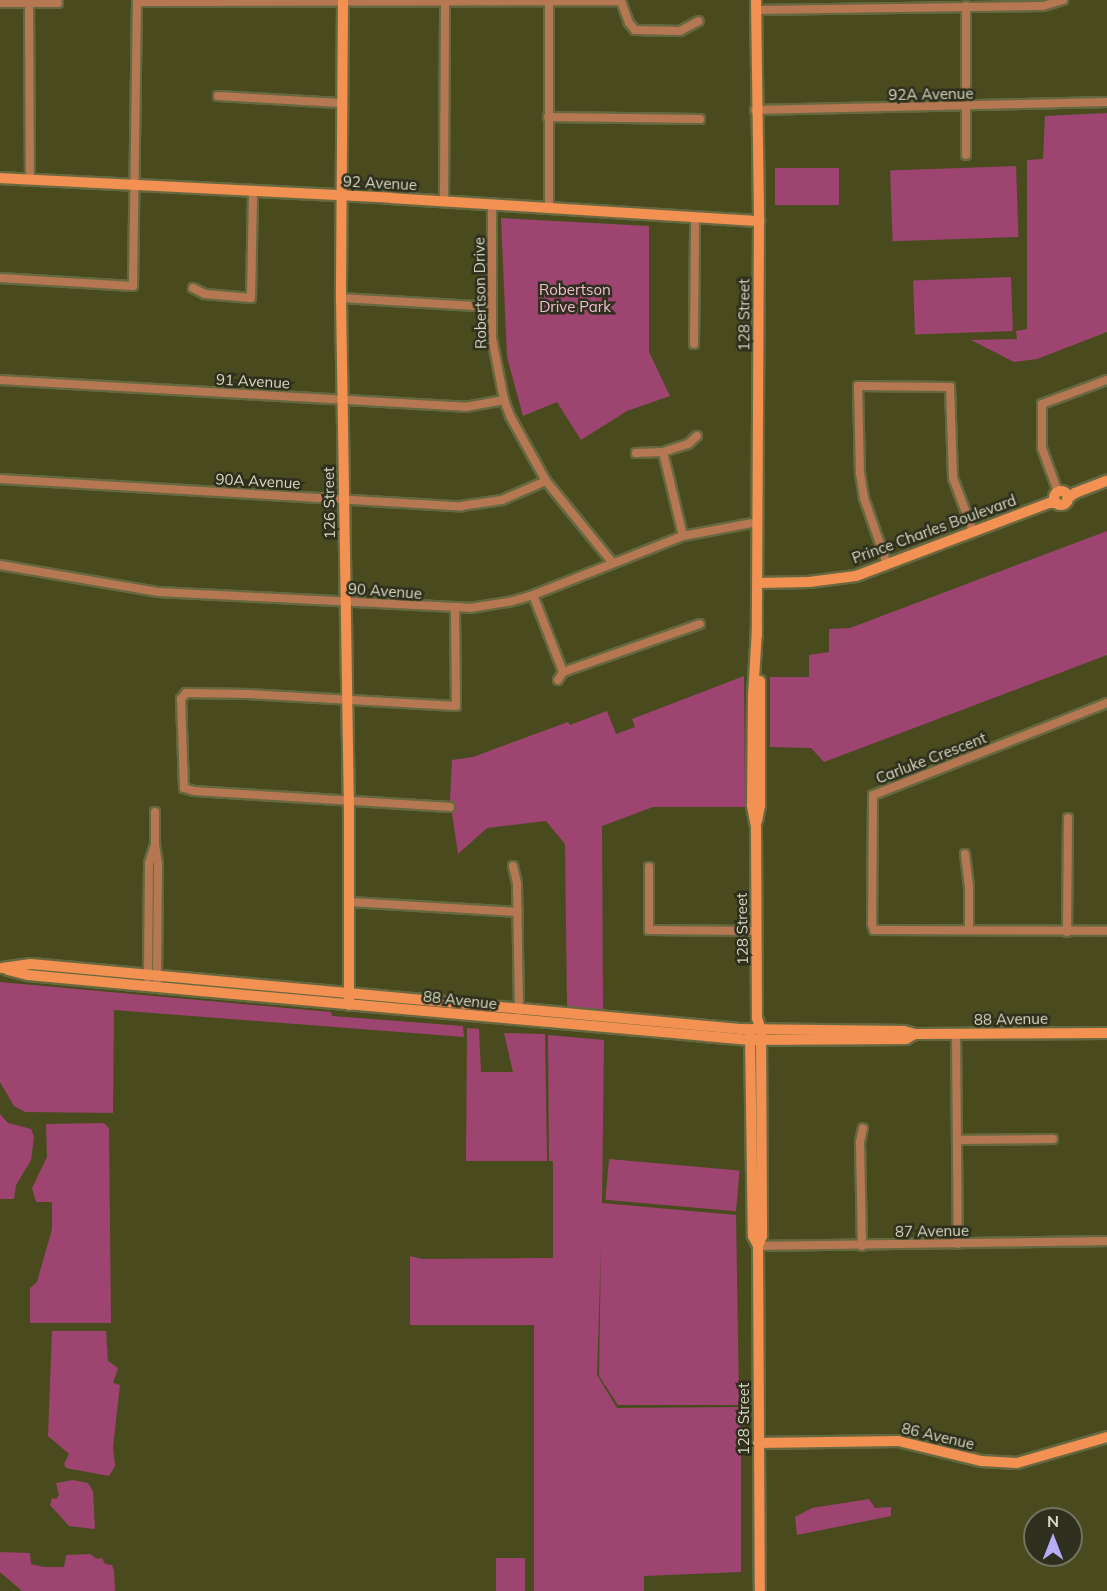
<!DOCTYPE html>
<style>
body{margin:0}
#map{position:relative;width:1107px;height:1591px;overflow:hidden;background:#494b1f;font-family:Mulish,sans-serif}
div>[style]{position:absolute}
.green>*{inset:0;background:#9e4470;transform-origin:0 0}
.roads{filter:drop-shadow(2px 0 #666840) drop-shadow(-2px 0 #666840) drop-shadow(0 2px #666840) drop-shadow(0 -2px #666840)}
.street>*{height:8px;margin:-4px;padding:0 4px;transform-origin:4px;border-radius:4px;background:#b67853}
.secondary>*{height:10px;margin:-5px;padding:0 5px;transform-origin:5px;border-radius:5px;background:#f29152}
.secondary>.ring{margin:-5px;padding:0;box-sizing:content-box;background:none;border:10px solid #f29152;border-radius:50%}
span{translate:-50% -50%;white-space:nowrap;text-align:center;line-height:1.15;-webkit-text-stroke:5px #2e2f1d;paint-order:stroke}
.street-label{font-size:15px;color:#d8dac2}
.park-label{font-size:15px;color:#f5bdd4}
.north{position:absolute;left:1023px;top:1507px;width:60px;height:60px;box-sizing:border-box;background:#2e2f1d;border:2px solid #72735f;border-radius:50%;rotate:0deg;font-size:16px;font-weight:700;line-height:24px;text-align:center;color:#d8dac2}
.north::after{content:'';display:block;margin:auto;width:21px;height:27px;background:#b8abf7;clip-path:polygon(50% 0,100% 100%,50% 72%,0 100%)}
</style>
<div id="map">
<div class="green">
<i style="clip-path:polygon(1107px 113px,1107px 332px,1037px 359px,1014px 362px,971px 340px,1017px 339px,1016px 331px,1027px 329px,1027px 160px,1043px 159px,1045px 116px)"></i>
<i style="left:1016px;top:166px;width:71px;height:126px;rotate:88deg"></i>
<i style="left:775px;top:168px;width:64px;height:37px"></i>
<i style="clip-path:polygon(501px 218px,649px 226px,649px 352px,670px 396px,627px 411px,581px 440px,557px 402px,523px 416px,507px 357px)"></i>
<i style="left:1011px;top:277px;width:54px;height:98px;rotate:88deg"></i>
<i style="clip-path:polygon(1107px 531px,1107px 655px,824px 762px,811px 748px,770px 747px,770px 677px,809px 677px,809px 655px,829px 652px,829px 629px,850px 628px)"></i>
<i style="clip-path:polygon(744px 676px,745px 807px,653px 807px,602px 826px,603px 1010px,567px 1007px,565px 844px,546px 821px,487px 828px,458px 854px,450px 800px,452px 760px,473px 757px,568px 722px,570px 725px,607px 711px,616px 734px,635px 727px,632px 719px)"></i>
<i style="clip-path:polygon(0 982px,331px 1012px,332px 1016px,463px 1026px,464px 1037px,114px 1010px,113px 1113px,25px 1112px,14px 1106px,0 1082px)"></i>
<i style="clip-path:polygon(467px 1028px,479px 1029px,481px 1072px,513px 1072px,504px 1033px,545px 1034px,547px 1161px,466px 1161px)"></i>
<i style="clip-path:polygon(548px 1035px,604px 1040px,602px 1203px,736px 1215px,739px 1405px,618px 1405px,599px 1376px,601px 1247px,597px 1375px,617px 1408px,741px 1407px,741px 1572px,644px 1576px,644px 1591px,534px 1591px,534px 1325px,410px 1325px,410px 1256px,423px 1259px,553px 1258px,553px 1161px,549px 1161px)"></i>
<i style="clip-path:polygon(0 1114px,8px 1123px,31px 1129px,34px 1137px,31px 1160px,16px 1185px,14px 1199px,0 1199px)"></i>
<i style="clip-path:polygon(104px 1123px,109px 1128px,111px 1323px,30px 1323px,30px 1288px,37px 1282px,52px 1229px,52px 1202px,36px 1202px,32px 1188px,47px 1157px,46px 1124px)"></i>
<i style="left:609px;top:1159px;width:131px;height:41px;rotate:5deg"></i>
<i style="clip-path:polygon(52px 1331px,106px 1331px,108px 1361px,118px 1368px,113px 1383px,120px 1385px,113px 1447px,115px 1466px,109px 1476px,66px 1468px,64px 1464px,69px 1454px,48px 1436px)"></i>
<i style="clip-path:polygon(73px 1480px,88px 1483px,93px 1491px,95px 1529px,69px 1526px,50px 1505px,52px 1498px,56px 1499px,59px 1495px,56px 1483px)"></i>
<i style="clip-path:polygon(869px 1499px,875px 1508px,891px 1507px,891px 1516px,797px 1535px,795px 1517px,812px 1508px)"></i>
<i style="clip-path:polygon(0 1552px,30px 1553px,31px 1564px,44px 1567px,64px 1567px,66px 1555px,90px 1554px,97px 1559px,102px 1558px,105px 1564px,112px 1565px,114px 1571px,115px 1591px,22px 1591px,0 1572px)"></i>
<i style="left:525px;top:1558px;width:33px;height:29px;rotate:90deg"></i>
</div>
<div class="roads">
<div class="street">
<i style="left:621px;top:1px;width:23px;rotate:70deg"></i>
<i style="left:629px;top:23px;width:9px;rotate:49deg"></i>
<i style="left:635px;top:30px;width:45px;rotate:1.3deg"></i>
<i style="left:680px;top:31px;width:21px;rotate:-28deg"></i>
<i style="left:137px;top:2px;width:484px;rotate:-0.1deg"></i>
<i style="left:0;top:3px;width:58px"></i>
<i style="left:29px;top:3px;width:177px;rotate:89.7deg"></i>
<i style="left:966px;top:6px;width:149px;rotate:90deg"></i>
<i style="left:756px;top:10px;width:287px;rotate:-0.8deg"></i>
<i style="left:1043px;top:6px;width:21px;rotate:-17deg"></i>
<i style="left:218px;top:96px;width:122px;rotate:3.3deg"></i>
<i style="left:755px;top:110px;width:352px;rotate:-1.3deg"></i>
<i style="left:548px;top:117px;width:152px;rotate:0.8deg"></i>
<i style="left:444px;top:202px;width:200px;rotate:-89.7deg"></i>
<i style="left:492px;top:205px;width:133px;rotate:90deg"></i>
<i style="left:492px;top:338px;width:63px;rotate:79deg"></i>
<i style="left:504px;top:400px;width:17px;rotate:69deg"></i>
<i style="left:510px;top:416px;width:74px;rotate:61deg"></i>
<i style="left:546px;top:481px;width:104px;rotate:50.8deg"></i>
<i style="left:549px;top:209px;width:209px;rotate:-90deg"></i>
<i style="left:0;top:278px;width:133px;rotate:3.4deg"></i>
<i style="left:133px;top:286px;width:286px;rotate:-89.2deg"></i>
<i style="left:193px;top:288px;width:13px;rotate:27deg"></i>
<i style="left:205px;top:294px;width:46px;rotate:5deg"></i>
<i style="left:251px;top:298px;width:107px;rotate:-88.9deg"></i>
<i style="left:341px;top:298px;width:151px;rotate:3.4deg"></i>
<i style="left:694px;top:344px;width:126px;rotate:-89.5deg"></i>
<i style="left:0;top:380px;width:466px;rotate:3.3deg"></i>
<i style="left:465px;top:407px;width:40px;rotate:-10deg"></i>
<i style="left:663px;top:452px;width:86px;rotate:76.6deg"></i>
<i style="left:636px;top:453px;width:27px;rotate:-2deg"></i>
<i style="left:663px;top:452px;width:26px;rotate:-18deg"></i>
<i style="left:688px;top:444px;width:12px;rotate:-42deg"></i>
<i style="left:0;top:479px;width:462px;rotate:3.4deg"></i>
<i style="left:461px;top:506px;width:41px;rotate:-8.3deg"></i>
<i style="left:502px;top:500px;width:48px;rotate:-23.4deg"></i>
<i style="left:1058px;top:492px;width:47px;rotate:-110deg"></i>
<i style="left:1042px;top:448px;width:44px;rotate:-90deg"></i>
<i style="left:1042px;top:404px;width:69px;rotate:-20.3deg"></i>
<i style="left:887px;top:564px;width:70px;rotate:-109.2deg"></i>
<i style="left:864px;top:498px;width:24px;rotate:-99deg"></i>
<i style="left:860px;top:474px;width:88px;rotate:-91.3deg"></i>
<i style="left:858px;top:386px;width:92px;rotate:0.6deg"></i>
<i style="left:950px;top:387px;width:91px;rotate:88.1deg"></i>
<i style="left:953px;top:478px;width:57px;rotate:69.3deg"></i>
<i style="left:0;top:565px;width:160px;rotate:9.7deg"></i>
<i style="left:158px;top:592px;width:312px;rotate:2.9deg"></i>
<i style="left:470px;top:608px;width:39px;rotate:-9deg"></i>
<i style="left:509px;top:602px;width:25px;rotate:-16deg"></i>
<i style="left:533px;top:595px;width:161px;rotate:-21.5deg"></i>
<i style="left:683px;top:536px;width:75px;rotate:-10.7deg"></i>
<i style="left:533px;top:595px;width:83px;rotate:68.7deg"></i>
<i style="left:563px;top:672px;width:145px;rotate:-19.3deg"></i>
<i style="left:558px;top:680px;width:9px;rotate:-58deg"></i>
<i style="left:1107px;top:703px;width:251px;rotate:158.5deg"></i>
<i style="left:873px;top:795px;width:129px;rotate:90.4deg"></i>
<i style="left:872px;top:924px;width:6px;rotate:72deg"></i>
<i style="left:874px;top:930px;width:233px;rotate:0.2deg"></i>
<i style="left:450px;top:807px;width:256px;rotate:-176.4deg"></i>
<i style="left:194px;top:791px;width:10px;rotate:-163deg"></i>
<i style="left:184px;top:788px;width:89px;rotate:-91.9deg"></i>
<i style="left:181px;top:699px;width:8px;rotate:-50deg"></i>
<i style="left:186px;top:693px;width:62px;rotate:0.9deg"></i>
<i style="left:248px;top:694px;width:208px;rotate:3.3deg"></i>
<i style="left:456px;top:706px;width:98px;rotate:-90.6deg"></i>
<i style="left:155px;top:812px;width:33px;rotate:90deg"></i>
<i style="left:155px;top:845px;width:18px;rotate:81deg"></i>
<i style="left:158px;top:863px;width:119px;rotate:90.5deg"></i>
<i style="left:965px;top:854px;width:32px;rotate:83deg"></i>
<i style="left:969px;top:886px;width:44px;rotate:90deg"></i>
<i style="left:513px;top:866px;width:18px;rotate:77deg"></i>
<i style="left:517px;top:884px;width:127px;rotate:89.1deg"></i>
<i style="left:649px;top:867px;width:63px;rotate:90deg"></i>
<i style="left:649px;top:930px;width:108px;rotate:0.5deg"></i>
<i style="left:350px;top:902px;width:168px;rotate:3.4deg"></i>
<i style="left:1067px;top:932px;width:114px;rotate:-89.5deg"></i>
<i style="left:148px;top:978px;width:115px;rotate:-89.5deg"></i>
<i style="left:149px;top:863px;width:16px;rotate:-72deg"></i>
<i style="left:956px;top:1034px;width:210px;rotate:89.5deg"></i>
<i style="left:957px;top:1140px;width:96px;rotate:-0.6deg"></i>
<i style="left:758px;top:1246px;width:349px;rotate:-0.8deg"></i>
<i style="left:862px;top:1246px;width:104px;rotate:-91.1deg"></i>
<i style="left:860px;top:1142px;width:14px;rotate:-78deg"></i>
</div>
<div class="secondary">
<i style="left:343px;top:0;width:298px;rotate:90.4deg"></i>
<i style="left:341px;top:298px;width:514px;rotate:89.11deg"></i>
<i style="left:349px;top:812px;width:193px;rotate:90deg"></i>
<i style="left:756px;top:0;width:221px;rotate:89.2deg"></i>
<i style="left:759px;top:221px;width:415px;rotate:90.3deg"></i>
<i style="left:0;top:178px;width:392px;rotate:2.9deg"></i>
<i style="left:391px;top:198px;width:369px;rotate:3.6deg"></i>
<i class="ring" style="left:1054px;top:491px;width:4px;height:4px"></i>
<i style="left:1067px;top:499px;width:10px;rotate:-37deg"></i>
<i style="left:1075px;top:493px;width:34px;rotate:-21deg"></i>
<i style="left:757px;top:583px;width:52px;rotate:-1.1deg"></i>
<i style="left:809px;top:582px;width:47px;rotate:-7.3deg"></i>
<i style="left:856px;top:576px;width:206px;rotate:-20.7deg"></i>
<i style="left:1049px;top:503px;width:8px"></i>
<i style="left:757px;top:629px;width:67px;rotate:93.4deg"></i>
<i style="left:753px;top:696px;width:110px;rotate:90.5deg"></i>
<i style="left:752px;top:806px;width:21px;rotate:79deg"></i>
<i style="left:756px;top:827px;width:191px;rotate:89.7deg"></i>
<i style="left:757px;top:1018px;width:13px;rotate:72deg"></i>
<i style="left:761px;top:1030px;width:206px;rotate:89.7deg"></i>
<i style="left:762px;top:1236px;width:11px;rotate:112deg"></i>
<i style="left:758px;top:1246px;width:345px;rotate:89.7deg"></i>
<i style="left:757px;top:821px;width:16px;rotate:-79deg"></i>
<i style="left:760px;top:805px;width:124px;rotate:-90deg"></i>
<i style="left:2px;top:968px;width:29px;rotate:-8deg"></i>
<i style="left:31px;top:964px;width:712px;rotate:5.24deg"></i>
<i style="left:740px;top:1029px;width:164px;rotate:0.7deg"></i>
<i style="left:904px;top:1031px;width:11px;rotate:15deg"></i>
<i style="left:915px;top:1034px;width:192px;rotate:-0.3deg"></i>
<i style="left:8px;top:970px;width:21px;rotate:14deg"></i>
<i style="left:28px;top:975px;width:173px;rotate:5.3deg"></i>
<i style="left:200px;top:991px;width:552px;rotate:5.09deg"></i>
<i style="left:750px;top:1040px;width:156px;rotate:-0.4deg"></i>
<i style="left:906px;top:1039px;width:10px;rotate:-29deg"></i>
<i style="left:750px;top:1033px;width:203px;rotate:89.2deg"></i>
<i style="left:753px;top:1236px;width:11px;rotate:63deg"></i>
<i style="left:758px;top:1443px;width:140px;rotate:-0.8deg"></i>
<i style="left:898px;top:1441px;width:85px;rotate:13.5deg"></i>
<i style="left:981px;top:1461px;width:36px;rotate:3deg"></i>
<i style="left:1017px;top:1463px;width:94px;rotate:-16.1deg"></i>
</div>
</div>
<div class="street-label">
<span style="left:931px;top:94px;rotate:-1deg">92A Avenue</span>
<span style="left:380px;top:183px;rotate:3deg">92 Avenue</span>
<span style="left:480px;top:293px;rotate:-91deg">Robertson Drive</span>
<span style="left:744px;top:315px;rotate:-90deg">128 Street</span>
<span style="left:253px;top:381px;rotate:3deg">91 Avenue</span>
<span style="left:258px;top:481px;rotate:3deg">90A Avenue</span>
<span style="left:329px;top:503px;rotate:-91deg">126 Street</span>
<span style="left:934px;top:529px;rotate:-20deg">Prince Charles Boulevard</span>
<span style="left:385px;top:591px;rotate:4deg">90 Avenue</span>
<span style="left:931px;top:758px;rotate:-21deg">Carluke Crescent</span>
<span style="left:742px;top:929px;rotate:-91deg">128 Street</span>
<span style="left:460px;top:1000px;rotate:6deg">88 Avenue</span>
<span style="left:1011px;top:1019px;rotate:-1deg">88 Avenue</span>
<span style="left:932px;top:1231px;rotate:-1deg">87 Avenue</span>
<span style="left:744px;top:1419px;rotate:-90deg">128 Street</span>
<span style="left:938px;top:1436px;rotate:13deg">86 Avenue</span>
</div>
<div class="park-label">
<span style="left:575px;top:298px">Robertson<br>Drive Park</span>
</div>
<div class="north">N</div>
</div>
